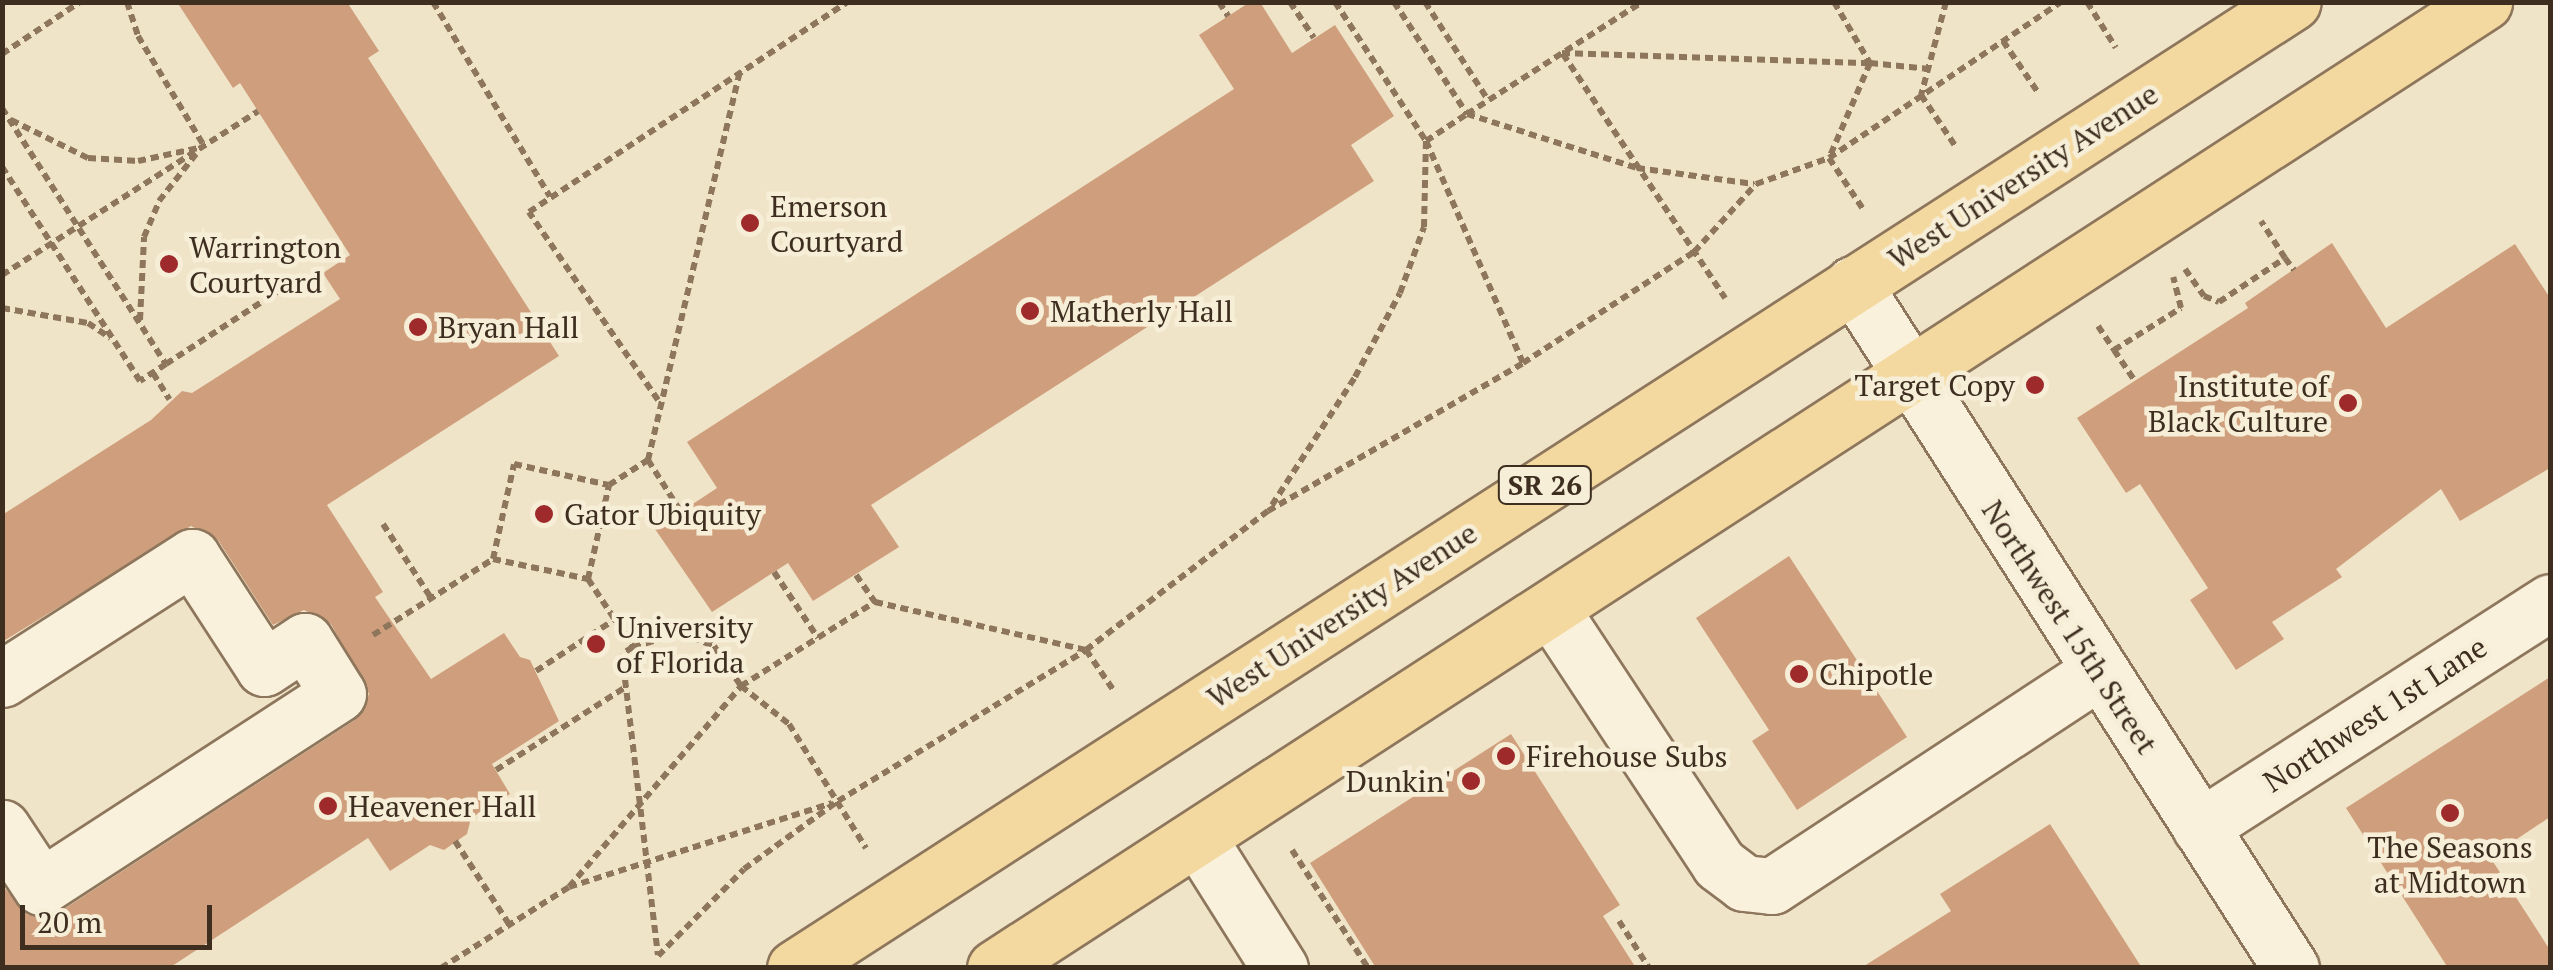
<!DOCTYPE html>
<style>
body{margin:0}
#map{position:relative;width:2553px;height:970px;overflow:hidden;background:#f0e4c8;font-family:"PT Serif",serif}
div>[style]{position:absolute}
.building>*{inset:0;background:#cf9f7d}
.path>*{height:6px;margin-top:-3px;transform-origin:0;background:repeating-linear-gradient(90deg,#8d765c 0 8px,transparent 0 13px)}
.roads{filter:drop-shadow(2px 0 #8d765c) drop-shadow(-2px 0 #8d765c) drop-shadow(0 2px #8d765c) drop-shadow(0 -2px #8d765c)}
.minor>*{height:55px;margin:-27.5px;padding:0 27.5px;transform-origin:27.5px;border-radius:27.5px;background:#faf1dc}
.major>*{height:55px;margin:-27.5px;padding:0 27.5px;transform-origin:27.5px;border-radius:27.5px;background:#f3d9a0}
.dots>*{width:28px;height:28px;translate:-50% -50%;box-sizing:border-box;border:5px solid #f7eed8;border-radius:50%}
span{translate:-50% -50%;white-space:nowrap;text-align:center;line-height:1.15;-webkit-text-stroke:9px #f7eed8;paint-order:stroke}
.shield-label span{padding:2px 8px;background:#f7eed8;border:2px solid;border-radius:8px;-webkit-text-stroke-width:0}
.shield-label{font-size:28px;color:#3d2e20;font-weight:700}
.street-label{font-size:30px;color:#3d2e20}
.poi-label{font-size:30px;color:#3d2e20}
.left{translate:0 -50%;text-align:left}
.right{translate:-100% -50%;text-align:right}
.frame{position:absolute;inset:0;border:5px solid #3d2e20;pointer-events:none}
.scale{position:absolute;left:20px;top:905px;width:192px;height:45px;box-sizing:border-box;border:5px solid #3d2e20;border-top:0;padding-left:12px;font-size:30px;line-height:35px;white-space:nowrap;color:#3d2e20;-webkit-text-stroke:8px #f7eed8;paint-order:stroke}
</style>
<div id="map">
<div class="building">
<i style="clip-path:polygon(177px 2px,347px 2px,379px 51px,368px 58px,559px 356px,327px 505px,383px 592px,375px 597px,431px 679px,504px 633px,520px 657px,530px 660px,559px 721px,492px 764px,510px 794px,471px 818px,467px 834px,444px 850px,430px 845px,390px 871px,368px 838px,169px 968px,2px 968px,2px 885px,28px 915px,58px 913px,355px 720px,369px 694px,331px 624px,304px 610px,273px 625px,218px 540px,191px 526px,2px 642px,2px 515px,151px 420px,182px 391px,192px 393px,340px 299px,323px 273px,350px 255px,240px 83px,233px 88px)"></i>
<i style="clip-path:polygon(1250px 2px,1260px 2px,1292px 53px,1335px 25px,1394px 116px,1351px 145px,1374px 181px,871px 505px,899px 547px,813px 601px,788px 563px,712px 612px,655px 529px,717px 488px,687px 442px,1234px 89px,1199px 35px)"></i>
<i style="clip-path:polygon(2332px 243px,2386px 328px,2515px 244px,2550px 298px,2550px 468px,2460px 521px,2441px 489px,2336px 569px,2342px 577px,2272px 622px,2284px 639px,2236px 670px,2190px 600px,2208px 588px,2140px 484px,2126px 493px,2077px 418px,2248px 308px,2245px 303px)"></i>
<i style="clip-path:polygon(1789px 556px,1907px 737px,1797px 810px,1752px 741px,1769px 730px,1696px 618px)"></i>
<i style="clip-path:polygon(2550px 677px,2550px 817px,2490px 857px,2550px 950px,2550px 968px,2448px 968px,2346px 808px)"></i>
<i style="clip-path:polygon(1511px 734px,1620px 905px,1603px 916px,1636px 968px,1376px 968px,1310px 863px)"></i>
<i style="clip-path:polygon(2050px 824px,2142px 968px,1861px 968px,1951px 911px,1940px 894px)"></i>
</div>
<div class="path">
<i style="left:127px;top:2px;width:36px;rotate:72deg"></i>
<i style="left:138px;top:36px;width:128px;rotate:59deg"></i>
<i style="left:433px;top:2px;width:227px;rotate:59deg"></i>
<i style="left:1219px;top:2px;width:17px;rotate:57deg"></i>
<i style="left:1290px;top:2px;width:43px;rotate:56.3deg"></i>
<i style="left:1335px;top:2px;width:166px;rotate:56.8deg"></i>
<i style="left:1426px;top:141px;width:49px;rotate:-33.4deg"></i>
<i style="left:1467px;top:114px;width:178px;rotate:17.6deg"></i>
<i style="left:1637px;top:168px;width:118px;rotate:7.8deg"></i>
<i style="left:1394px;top:2px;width:134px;rotate:56.9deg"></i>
<i style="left:1467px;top:114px;width:208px;rotate:-32.6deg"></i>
<i style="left:1425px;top:2px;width:117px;rotate:57.3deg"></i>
<i style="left:1834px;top:2px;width:71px;rotate:59.5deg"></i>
<i style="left:1870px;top:63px;width:60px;rotate:5.7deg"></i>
<i style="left:1946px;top:2px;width:96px;rotate:105deg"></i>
<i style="left:1921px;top:95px;width:63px;rotate:56.1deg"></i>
<i style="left:2087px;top:2px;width:54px;rotate:57.8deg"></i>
<i style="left:2003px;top:41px;width:64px;rotate:55.8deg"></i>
<i style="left:1562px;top:53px;width:308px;rotate:1.9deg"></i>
<i style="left:1870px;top:63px;width:103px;rotate:113.3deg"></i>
<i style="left:1829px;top:158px;width:61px;rotate:56.3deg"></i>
<i style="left:2px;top:54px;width:94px;rotate:-33.7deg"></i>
<i style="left:1563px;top:54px;width:293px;rotate:56.4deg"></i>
<i style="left:2px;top:108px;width:304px;rotate:57.4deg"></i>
<i style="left:166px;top:364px;width:31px;rotate:147deg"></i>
<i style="left:140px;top:381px;width:255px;rotate:-122.8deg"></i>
<i style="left:11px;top:120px;width:86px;rotate:26.3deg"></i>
<i style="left:88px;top:158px;width:50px;rotate:3.4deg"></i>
<i style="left:138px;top:161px;width:61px;rotate:-12.2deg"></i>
<i style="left:2285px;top:258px;width:15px;rotate:53deg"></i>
<i style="left:2185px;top:269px;width:33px;rotate:55deg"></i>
<i style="left:2204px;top:296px;width:16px;rotate:22deg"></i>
<i style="left:2219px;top:302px;width:79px;rotate:-33.7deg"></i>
<i style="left:2285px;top:258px;width:44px;rotate:-123deg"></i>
<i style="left:2px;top:275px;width:304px;rotate:-32.6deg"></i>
<i style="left:2px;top:308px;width:87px;rotate:9.9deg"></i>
<i style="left:88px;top:323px;width:27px;rotate:34deg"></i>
<i style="left:140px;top:320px;width:83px;rotate:-87.2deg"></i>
<i style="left:144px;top:237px;width:39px;rotate:-67deg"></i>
<i style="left:159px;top:201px;width:60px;rotate:-51.8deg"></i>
<i style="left:2098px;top:326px;width:29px;rotate:56deg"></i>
<i style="left:2114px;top:350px;width:79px;rotate:-32.1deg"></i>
<i style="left:2181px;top:308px;width:32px;rotate:-104deg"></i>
<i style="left:2114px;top:350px;width:37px;rotate:56deg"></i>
<i style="left:166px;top:364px;width:153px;rotate:-33deg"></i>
<i style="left:153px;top:373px;width:31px;rotate:58deg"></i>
<i style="left:658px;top:400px;width:228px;rotate:-124.5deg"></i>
<i style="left:529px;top:212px;width:382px;rotate:-33.4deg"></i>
<i style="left:648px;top:460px;width:62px;rotate:57.6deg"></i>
<i style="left:1272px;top:505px;width:153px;rotate:-57deg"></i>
<i style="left:1355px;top:377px;width:95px;rotate:-61.8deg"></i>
<i style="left:1400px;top:293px;width:70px;rotate:-70deg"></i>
<i style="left:1424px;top:227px;width:86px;rotate:-88.7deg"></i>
<i style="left:1426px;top:141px;width:242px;rotate:66.4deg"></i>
<i style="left:383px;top:524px;width:88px;rotate:57deg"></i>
<i style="left:493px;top:559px;width:97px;rotate:-77.5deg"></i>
<i style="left:514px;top:464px;width:97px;rotate:12.5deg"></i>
<i style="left:774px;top:572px;width:79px;rotate:56.3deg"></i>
<i style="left:856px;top:575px;width:33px;rotate:55deg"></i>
<i style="left:588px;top:579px;width:96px;rotate:-77.4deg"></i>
<i style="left:609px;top:485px;width:46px;rotate:-32.7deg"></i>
<i style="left:648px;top:460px;width:399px;rotate:-76.7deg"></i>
<i style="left:373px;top:635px;width:142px;rotate:-32.3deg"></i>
<i style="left:493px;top:559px;width:97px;rotate:11.9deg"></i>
<i style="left:588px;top:579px;width:82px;rotate:56.5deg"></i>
<i style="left:633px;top:647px;width:49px;rotate:-16.6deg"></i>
<i style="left:680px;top:633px;width:36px;rotate:21deg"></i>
<i style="left:714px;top:646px;width:48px;rotate:56deg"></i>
<i style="left:741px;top:686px;width:61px;rotate:38.4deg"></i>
<i style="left:789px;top:724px;width:146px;rotate:58.2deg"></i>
<i style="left:633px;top:647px;width:13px;rotate:148deg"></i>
<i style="left:622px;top:654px;width:303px;rotate:83.2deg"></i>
<i style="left:536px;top:671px;width:93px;rotate:-33.2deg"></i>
<i style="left:496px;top:770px;width:154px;rotate:-32.6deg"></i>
<i style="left:455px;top:841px;width:99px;rotate:57deg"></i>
<i style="left:1292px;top:850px;width:140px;rotate:57.2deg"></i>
<i style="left:569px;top:887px;width:265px;rotate:-49.4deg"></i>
<i style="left:741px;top:686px;width:158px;rotate:-32.1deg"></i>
<i style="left:875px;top:602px;width:216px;rotate:12.8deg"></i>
<i style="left:1086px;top:650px;width:50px;rotate:55.7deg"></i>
<i style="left:1619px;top:921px;width:56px;rotate:57.4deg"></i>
<i style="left:658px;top:956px;width:122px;rotate:-45.3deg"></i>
<i style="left:744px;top:869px;width:116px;rotate:-35.9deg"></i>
<i style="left:838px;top:801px;width:290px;rotate:-31.3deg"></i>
<i style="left:1086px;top:650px;width:229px;rotate:-37.4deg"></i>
<i style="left:1268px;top:511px;width:295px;rotate:-30.1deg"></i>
<i style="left:1523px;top:363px;width:204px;rotate:-33deg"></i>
<i style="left:1694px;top:252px;width:92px;rotate:-47.6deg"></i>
<i style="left:1756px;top:184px;width:77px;rotate:-19.6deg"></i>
<i style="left:1829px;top:158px;width:280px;rotate:-33.9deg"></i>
<i style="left:441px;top:968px;width:151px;rotate:-32.3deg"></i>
<i style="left:569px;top:887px;width:276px;rotate:-17.7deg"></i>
</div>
<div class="roads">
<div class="minor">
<i style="left:1853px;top:284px;width:812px;rotate:57.37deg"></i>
<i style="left:1551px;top:609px;width:305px;rotate:56.6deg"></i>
<i style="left:1719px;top:864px;width:31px;rotate:37deg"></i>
<i style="left:1744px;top:883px;width:28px;rotate:6deg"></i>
<i style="left:1772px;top:886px;width:390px;rotate:-33.3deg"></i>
<i style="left:2px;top:679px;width:226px;rotate:-32.7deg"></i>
<i style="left:192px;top:557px;width:132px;rotate:57deg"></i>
<i style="left:264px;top:668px;width:49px;rotate:-33.4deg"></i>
<i style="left:305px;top:641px;width:62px;rotate:58.1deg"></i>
<i style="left:338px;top:694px;width:354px;rotate:147deg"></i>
<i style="left:41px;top:887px;width:71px;rotate:-123.5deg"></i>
<i style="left:2200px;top:827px;width:416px;rotate:-32.7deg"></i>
<i style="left:1198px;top:838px;width:154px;rotate:57.8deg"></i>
</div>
<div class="major">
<i style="left:795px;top:968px;width:1782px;rotate:-32.82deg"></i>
<i style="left:995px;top:968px;width:1775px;rotate:-32.97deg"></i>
</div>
</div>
<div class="dots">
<i style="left:750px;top:223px;background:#9e2a2b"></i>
<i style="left:169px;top:264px;background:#9e2a2b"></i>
<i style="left:1030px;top:311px;background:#9e2a2b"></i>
<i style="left:418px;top:327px;background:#9e2a2b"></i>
<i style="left:2035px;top:385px;background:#9e2a2b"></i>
<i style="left:2348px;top:403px;background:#9e2a2b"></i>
<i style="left:544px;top:514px;background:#9e2a2b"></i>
<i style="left:596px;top:644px;background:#9e2a2b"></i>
<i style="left:1799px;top:674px;background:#9e2a2b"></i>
<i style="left:1506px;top:756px;background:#9e2a2b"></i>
<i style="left:1471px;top:781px;background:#9e2a2b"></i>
<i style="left:328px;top:806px;background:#9e2a2b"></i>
<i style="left:2450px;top:813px;background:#9e2a2b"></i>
</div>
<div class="shield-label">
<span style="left:1545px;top:485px">SR 26</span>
</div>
<div class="street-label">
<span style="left:2023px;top:176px;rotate:-33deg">West University Avenue</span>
<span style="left:1342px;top:615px;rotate:-33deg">West University Avenue</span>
<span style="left:2070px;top:627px;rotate:57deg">Northwest 15th Street</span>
<span style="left:2375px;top:714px;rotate:-33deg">Northwest 1st Lane</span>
</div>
<div class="poi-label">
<span class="left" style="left:770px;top:223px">Emerson<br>Courtyard</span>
<span class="left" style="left:189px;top:264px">Warrington<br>Courtyard</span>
<span class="left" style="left:1050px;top:311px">Matherly Hall</span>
<span class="left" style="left:438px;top:327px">Bryan Hall</span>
<span class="right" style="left:2015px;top:385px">Target Copy</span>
<span class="right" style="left:2328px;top:403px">Institute of<br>Black Culture</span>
<span class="left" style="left:564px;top:514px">Gator Ubiquity</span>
<span class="left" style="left:616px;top:644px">University<br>of Florida</span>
<span class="left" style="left:1819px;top:674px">Chipotle</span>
<span class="left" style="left:1526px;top:756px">Firehouse Subs</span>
<span class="right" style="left:1451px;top:781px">Dunkin'</span>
<span class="left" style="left:348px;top:806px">Heavener Hall</span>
<span style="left:2450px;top:864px">The Seasons<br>at Midtown</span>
</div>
<div class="frame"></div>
<div class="scale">20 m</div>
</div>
